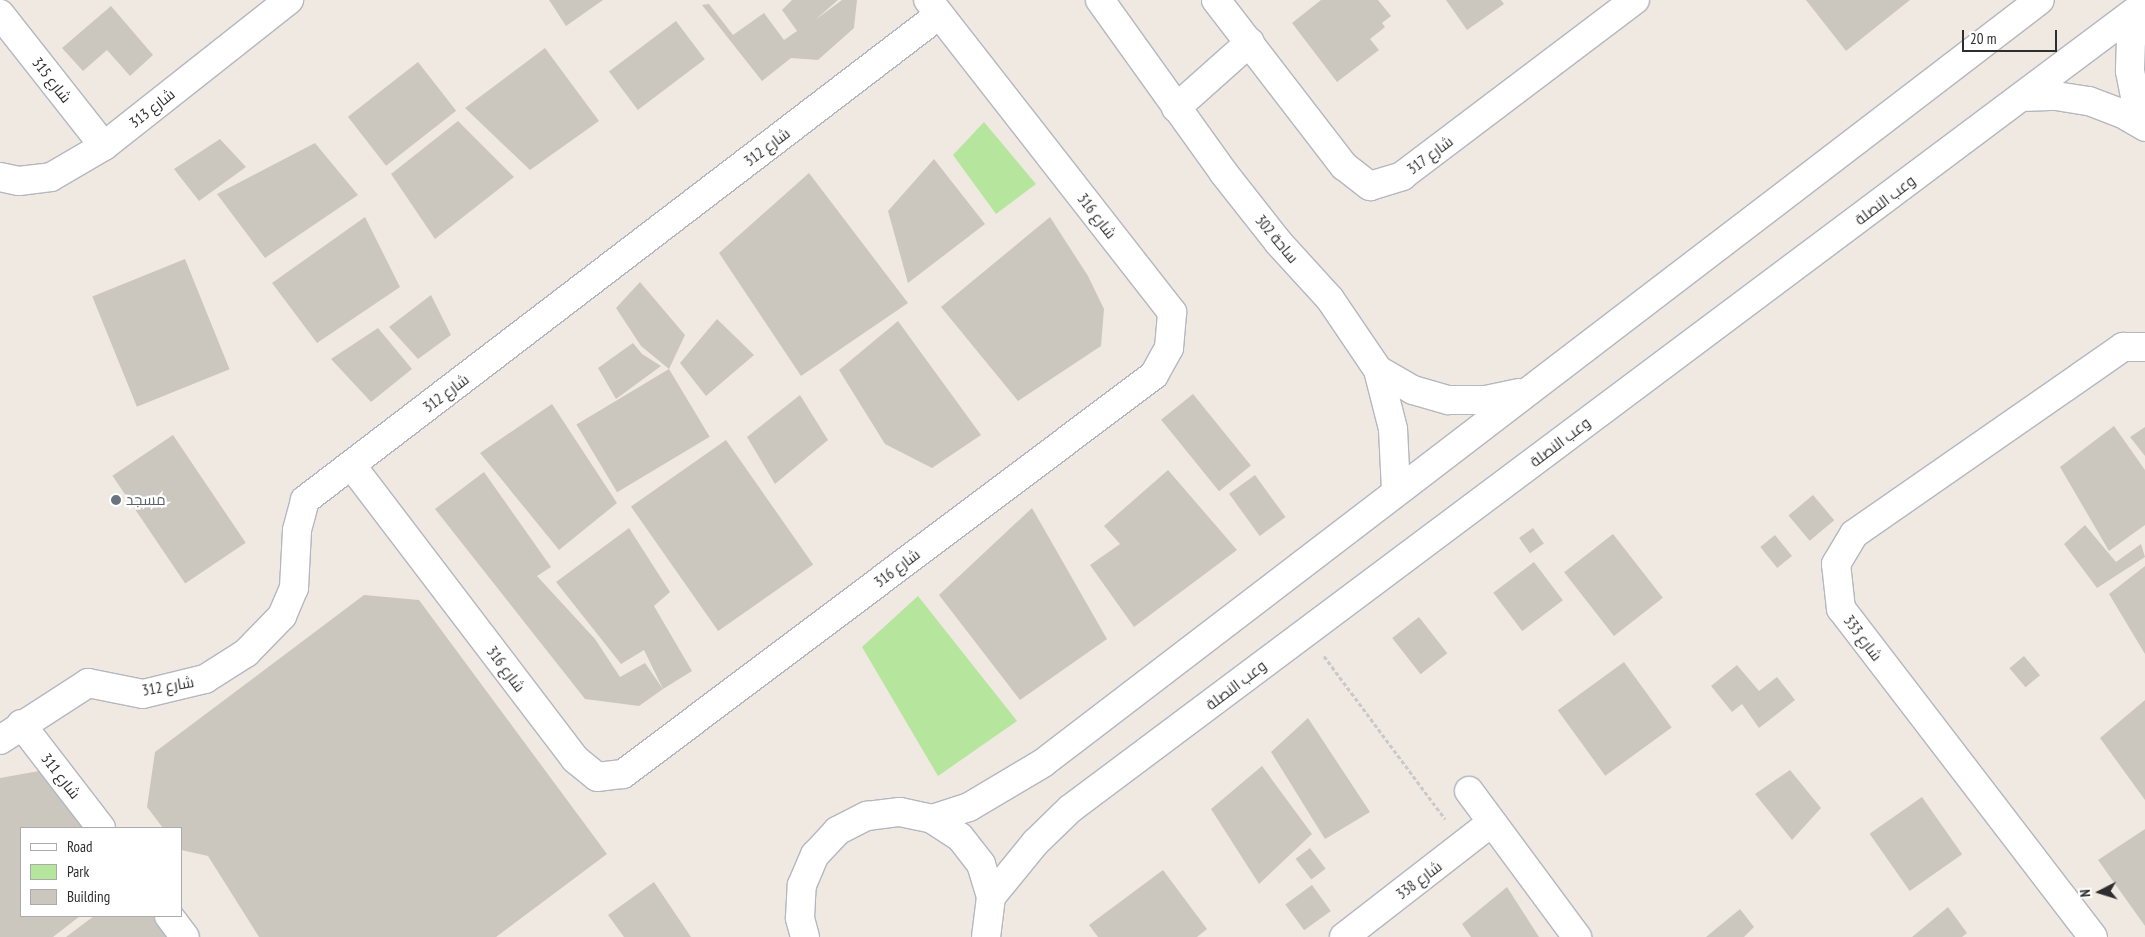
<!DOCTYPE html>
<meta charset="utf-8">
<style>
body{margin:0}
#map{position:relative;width:2145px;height:937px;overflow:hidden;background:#efe9e1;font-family:"PT Sans Narrow",Cairo,sans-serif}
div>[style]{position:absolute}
.green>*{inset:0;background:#b6e59e}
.building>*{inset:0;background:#cbc7bf;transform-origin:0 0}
.path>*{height:3px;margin-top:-1.5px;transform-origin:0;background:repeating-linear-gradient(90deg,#c9c9c9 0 4px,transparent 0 6.5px)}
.roads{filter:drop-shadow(1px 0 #b4b7c1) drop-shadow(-1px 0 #b4b7c1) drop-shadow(0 1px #b4b7c1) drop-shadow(0 -1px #b4b7c1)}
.minor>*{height:28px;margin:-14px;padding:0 14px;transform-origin:14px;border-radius:14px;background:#fff}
.dots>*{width:14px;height:14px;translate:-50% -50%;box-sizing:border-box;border:2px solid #fff;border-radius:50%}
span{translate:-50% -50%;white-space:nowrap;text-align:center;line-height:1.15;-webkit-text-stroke:4.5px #fff;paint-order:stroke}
.street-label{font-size:15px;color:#2e2e2e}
.worship-label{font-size:15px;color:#5b616d}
.left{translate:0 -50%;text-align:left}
.legend{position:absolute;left:20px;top:827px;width:162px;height:90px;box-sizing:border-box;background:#fff;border:1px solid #ababab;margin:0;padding:6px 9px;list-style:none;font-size:15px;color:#2e2e2e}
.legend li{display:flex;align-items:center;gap:10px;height:25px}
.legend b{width:25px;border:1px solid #ababab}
.north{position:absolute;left:2075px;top:867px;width:50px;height:50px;-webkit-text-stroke:4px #fff;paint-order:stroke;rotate:265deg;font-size:14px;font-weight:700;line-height:20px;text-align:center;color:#2e2e2e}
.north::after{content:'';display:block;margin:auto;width:18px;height:22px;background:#2e2e2e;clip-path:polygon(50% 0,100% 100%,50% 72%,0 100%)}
.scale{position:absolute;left:1962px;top:30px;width:95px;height:22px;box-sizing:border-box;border:2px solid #2e2e2e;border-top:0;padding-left:6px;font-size:15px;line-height:18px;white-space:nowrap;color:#2e2e2e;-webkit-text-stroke:4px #fff;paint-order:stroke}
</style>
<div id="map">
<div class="green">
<i style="clip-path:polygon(984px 122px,1036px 184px,996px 214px,953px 155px)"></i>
<i style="clip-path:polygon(918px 596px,1017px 721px,938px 776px,862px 647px)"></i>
</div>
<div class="building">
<i style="clip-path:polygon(549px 0,603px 0,566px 26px)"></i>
<i style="clip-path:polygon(792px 0,838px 0,815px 20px,842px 0,857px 0,854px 28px,818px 60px,791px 58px,762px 81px,702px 5px,709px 4px,733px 35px,764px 13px,784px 40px,797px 31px,782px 10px)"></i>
<i style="clip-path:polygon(1321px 0,1378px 0,1391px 16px,1382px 23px,1385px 27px,1370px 39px,1379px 50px,1337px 82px,1292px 23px)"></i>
<i style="clip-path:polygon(1446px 0,1501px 0,1504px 4px,1467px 30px)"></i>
<i style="clip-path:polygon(1806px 0,1910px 0,1846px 51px)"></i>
<i style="clip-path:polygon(111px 6px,153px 55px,130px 76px,107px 50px,83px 71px,62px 48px)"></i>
<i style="left:676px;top:21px;width:48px;height:84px;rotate:53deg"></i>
<i style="clip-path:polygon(545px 48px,599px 121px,530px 170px,465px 108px)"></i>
<i style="left:418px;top:62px;width:62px;height:89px;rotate:52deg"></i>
<i style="clip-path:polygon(458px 121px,514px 177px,435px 239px,391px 174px)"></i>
<i style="clip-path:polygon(220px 139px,246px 167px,199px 201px,174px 169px)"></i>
<i style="clip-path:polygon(315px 143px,358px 195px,265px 258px,217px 194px)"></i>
<i style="clip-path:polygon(934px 159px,985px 224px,908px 283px,888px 211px)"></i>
<i style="clip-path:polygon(809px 173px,908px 303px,801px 376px,719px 253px)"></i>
<i style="clip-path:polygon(365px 217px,400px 287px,317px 343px,272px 283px)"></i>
<i style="clip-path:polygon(1050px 217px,1088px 276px,1104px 309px,1101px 346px,1018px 401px,941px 307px)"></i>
<i style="left:185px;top:259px;width:119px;height:100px;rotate:68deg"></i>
<i style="clip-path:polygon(640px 282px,685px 335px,669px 369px,641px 346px,616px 308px)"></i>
<i style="clip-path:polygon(431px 295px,451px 335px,418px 359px,389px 327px)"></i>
<i style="clip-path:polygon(717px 319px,754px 355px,706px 396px,680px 363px)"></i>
<i style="clip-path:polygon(898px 321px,981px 435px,932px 468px,885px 444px,839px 370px)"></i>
<i style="clip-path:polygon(378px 328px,412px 369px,371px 402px,331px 359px)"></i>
<i style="clip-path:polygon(633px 343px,642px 354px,661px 366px,616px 399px,598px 368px)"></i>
<i style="left:669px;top:369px;width:79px;height:108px;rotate:59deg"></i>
<i style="left:1193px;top:394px;width:92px;height:41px;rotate:51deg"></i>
<i style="clip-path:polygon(800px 395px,828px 440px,775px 484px,747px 437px)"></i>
<i style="clip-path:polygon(552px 404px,617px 503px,559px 550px,480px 453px)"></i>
<i style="clip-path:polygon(2114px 426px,2145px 470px,2145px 525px,2109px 551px,2060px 467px)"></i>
<i style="clip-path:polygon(2145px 427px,2145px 456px,2130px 437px)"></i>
<i style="left:173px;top:435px;width:130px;height:73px;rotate:56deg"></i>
<i style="left:726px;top:440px;width:152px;height:116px;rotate:55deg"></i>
<i style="clip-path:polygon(1168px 470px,1237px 550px,1134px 627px,1090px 565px,1120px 544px,1104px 526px)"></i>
<i style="clip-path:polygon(484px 472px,551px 567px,537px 576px,595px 639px,620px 677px,645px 663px,663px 689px,639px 706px,585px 699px,435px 509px)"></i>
<i style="left:1255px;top:475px;width:52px;height:32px;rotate:54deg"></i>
<i style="left:1813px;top:495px;width:33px;height:32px;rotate:50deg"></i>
<i style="clip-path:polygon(1032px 508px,1107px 639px,1020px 700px,939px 595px)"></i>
<i style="clip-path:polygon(2085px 525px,2116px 562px,2141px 544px,2145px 557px,2097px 588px,2064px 544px)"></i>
<i style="clip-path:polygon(629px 528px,670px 592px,654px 606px,692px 671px,663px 689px,644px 650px,621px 664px,556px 582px)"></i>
<i style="left:1533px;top:528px;width:19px;height:17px;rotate:55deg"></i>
<i style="left:1613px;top:534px;width:81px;height:62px;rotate:52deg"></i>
<i style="left:1775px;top:535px;width:27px;height:19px;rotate:51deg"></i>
<i style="left:1534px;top:562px;width:48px;height:51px;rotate:53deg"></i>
<i style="clip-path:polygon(2145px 566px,2145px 654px,2109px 594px)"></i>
<i style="clip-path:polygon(364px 595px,419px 600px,607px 854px,496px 937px,259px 937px,208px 856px,181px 850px,181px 828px,163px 828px,147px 807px,155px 752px)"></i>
<i style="left:1419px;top:617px;width:46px;height:34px;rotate:52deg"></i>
<i style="left:2024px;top:656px;width:25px;height:19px;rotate:50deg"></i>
<i style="left:1624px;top:662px;width:81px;height:82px;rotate:54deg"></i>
<i style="clip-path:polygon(1737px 665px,1759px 691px,1777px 677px,1795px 700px,1759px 728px,1742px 704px,1732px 712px,1711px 686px)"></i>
<i style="clip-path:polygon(2145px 700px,2145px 800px,2100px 738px)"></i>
<i style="clip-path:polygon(1308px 718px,1370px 812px,1325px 839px,1271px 752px)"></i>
<i style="clip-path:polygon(1262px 766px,1312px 834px,1259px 884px,1211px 809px)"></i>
<i style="clip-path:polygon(1790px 770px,1821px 808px,1792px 840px,1755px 794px)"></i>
<i style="clip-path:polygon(39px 771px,89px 828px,21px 828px,21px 916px,80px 916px,53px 937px,0 937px,0 778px)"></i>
<i style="left:1922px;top:797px;width:70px;height:64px;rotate:55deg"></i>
<i style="clip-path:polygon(2145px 829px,2145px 926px,2098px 860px)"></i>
<i style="left:1310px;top:848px;width:26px;height:18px;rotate:53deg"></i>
<i style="clip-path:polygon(1163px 870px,1207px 929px,1197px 937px,1098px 937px,1089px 925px)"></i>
<i style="clip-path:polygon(654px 882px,691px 937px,624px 937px,608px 915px)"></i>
<i style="left:1312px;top:885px;width:32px;height:33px;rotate:54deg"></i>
<i style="clip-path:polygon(1507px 887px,1539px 937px,1471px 937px,1462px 924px)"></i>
<i style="clip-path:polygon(1948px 907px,1967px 933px,1962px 937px,1912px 937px)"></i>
<i style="clip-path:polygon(1740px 909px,1754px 927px,1744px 937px,1706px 937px)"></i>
<i style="clip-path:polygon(94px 916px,154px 916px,170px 937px,66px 937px)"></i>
</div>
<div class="path">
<i style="left:1324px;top:656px;width:203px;rotate:53.4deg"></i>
</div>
<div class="roads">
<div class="minor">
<i style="left:1100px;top:0;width:211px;rotate:54.4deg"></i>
<i style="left:1223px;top:172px;width:89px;rotate:51.8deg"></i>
<i style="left:1278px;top:242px;width:77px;rotate:47.6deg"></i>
<i style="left:1330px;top:299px;width:86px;rotate:55.9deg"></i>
<i style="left:1378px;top:370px;width:61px;rotate:75.7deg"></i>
<i style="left:1393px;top:429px;width:62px;rotate:87.2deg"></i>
<i style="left:1216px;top:0;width:210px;rotate:52.4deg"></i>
<i style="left:1344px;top:166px;width:33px;rotate:38deg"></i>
<i style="left:1370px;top:186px;width:34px;rotate:-17deg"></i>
<i style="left:1402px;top:176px;width:292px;rotate:-37.1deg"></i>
<i style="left:2139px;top:9px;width:32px;rotate:104deg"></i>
<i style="left:2131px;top:40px;width:31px;rotate:92deg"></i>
<i style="left:2130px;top:71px;width:32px;rotate:79deg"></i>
<i style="left:2136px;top:102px;width:20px;rotate:63deg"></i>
<i style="left:0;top:14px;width:168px;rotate:51.8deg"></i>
<i style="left:2022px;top:97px;width:34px;rotate:-2deg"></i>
<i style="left:2056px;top:96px;width:33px;rotate:9deg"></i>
<i style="left:2089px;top:101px;width:34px;rotate:21deg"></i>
<i style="left:2121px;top:113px;width:28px;rotate:30deg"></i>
<i style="left:1176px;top:108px;width:99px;rotate:-41.7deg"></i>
<i style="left:0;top:177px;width:19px;rotate:12deg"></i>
<i style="left:19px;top:181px;width:32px;rotate:-7deg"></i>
<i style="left:51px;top:177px;width:61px;rotate:-30.3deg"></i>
<i style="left:104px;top:146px;width:236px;rotate:-38.3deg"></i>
<i style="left:1378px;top:370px;width:40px;rotate:29.7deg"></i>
<i style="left:1413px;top:390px;width:37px;rotate:16deg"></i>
<i style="left:1449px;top:400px;width:37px"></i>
<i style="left:1486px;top:400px;width:34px;rotate:-12deg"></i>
<i style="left:352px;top:466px;width:368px;rotate:52.7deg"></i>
<i style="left:575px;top:759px;width:28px;rotate:39deg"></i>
<i style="left:597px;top:777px;width:26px;rotate:-7deg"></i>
<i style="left:623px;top:774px;width:664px;rotate:-36.92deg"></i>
<i style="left:1154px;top:375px;width:31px;rotate:-61deg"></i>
<i style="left:1169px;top:348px;width:36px;rotate:-85deg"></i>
<i style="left:1172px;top:312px;width:396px;rotate:-128deg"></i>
<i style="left:21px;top:724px;width:131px;rotate:52.4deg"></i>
<i style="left:0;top:740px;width:105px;rotate:-32.9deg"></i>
<i style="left:88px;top:683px;width:56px;rotate:11.3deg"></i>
<i style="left:143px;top:694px;width:64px;rotate:-13.6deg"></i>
<i style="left:205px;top:679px;width:49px;rotate:-32.4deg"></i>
<i style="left:246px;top:653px;width:52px;rotate:-45.8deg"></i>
<i style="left:282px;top:616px;width:30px;rotate:-67deg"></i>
<i style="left:294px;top:588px;width:58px;rotate:-87deg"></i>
<i style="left:297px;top:530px;width:31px;rotate:-75deg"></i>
<i style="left:305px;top:500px;width:798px;rotate:-37.42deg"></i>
<i style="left:1469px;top:791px;width:182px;rotate:53.5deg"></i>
<i style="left:932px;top:819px;width:39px;rotate:-18deg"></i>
<i style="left:969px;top:807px;width:86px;rotate:-30.7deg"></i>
<i style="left:1043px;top:763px;width:1255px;rotate:-37.43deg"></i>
<i style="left:991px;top:897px;width:70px;rotate:-50.8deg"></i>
<i style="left:1035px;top:843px;width:49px;rotate:-44.2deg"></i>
<i style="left:1070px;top:809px;width:1343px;rotate:-36.83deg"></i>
<i style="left:169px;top:916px;width:26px;rotate:53deg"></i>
<i style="left:805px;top:937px;width:20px;rotate:-105deg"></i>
<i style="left:800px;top:918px;width:33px;rotate:-87deg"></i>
<i style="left:802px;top:885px;width:33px;rotate:-67deg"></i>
<i style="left:815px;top:855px;width:33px;rotate:-47deg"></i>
<i style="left:837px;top:831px;width:34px;rotate:-27deg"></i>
<i style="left:867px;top:816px;width:33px;rotate:-7deg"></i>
<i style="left:900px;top:812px;width:33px;rotate:12deg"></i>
<i style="left:932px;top:819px;width:33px;rotate:33deg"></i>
<i style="left:960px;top:837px;width:34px;rotate:52deg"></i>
<i style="left:981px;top:864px;width:34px;rotate:73deg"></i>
<i style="left:991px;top:897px;width:40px;rotate:97.1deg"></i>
<i style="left:1344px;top:937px;width:187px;rotate:-37.8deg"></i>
<i style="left:2093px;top:937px;width:414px;rotate:-127.5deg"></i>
<i style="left:1841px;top:609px;width:45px;rotate:-96.3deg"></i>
<i style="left:1836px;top:564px;width:35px;rotate:-59deg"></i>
<i style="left:1854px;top:534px;width:328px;rotate:-34.8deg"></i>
<i style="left:2123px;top:347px;width:22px"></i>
</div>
</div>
<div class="dots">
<i style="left:116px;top:500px;background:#6b7280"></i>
</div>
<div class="street-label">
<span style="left:52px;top:80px;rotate:52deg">شارع 315</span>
<span style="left:152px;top:108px;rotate:-38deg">شارع 313</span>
<span style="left:767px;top:147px;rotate:-37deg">شارع 312</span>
<span style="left:1430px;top:155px;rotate:-37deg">شارع 317</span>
<span style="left:1885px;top:200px;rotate:-37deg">وعب النصلة</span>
<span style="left:1097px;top:216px;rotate:52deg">شارع 316</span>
<span style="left:1277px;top:239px;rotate:50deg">ساحة 302</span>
<span style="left:446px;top:393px;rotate:-37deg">شارع 312</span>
<span style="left:1560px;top:442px;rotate:-37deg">وعب النصلة</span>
<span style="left:897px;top:568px;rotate:-37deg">شارع 316</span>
<span style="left:1863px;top:638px;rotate:53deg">شارع 333</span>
<span style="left:506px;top:669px;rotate:53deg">شارع 316</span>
<span style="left:1236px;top:685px;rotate:-37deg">وعب النصلة</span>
<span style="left:168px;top:686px;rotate:-10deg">شارع 312</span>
<span style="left:61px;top:776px;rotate:52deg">شارع 311</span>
<span style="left:1419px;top:880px;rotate:-37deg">شارع 338</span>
</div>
<div class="worship-label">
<span class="left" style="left:126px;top:500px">مسجد</span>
</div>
<ul class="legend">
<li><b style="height:6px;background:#fff"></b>Road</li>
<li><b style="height:14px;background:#b6e59e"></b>Park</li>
<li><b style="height:14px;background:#cbc7bf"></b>Building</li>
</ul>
<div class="north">N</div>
<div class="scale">20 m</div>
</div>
